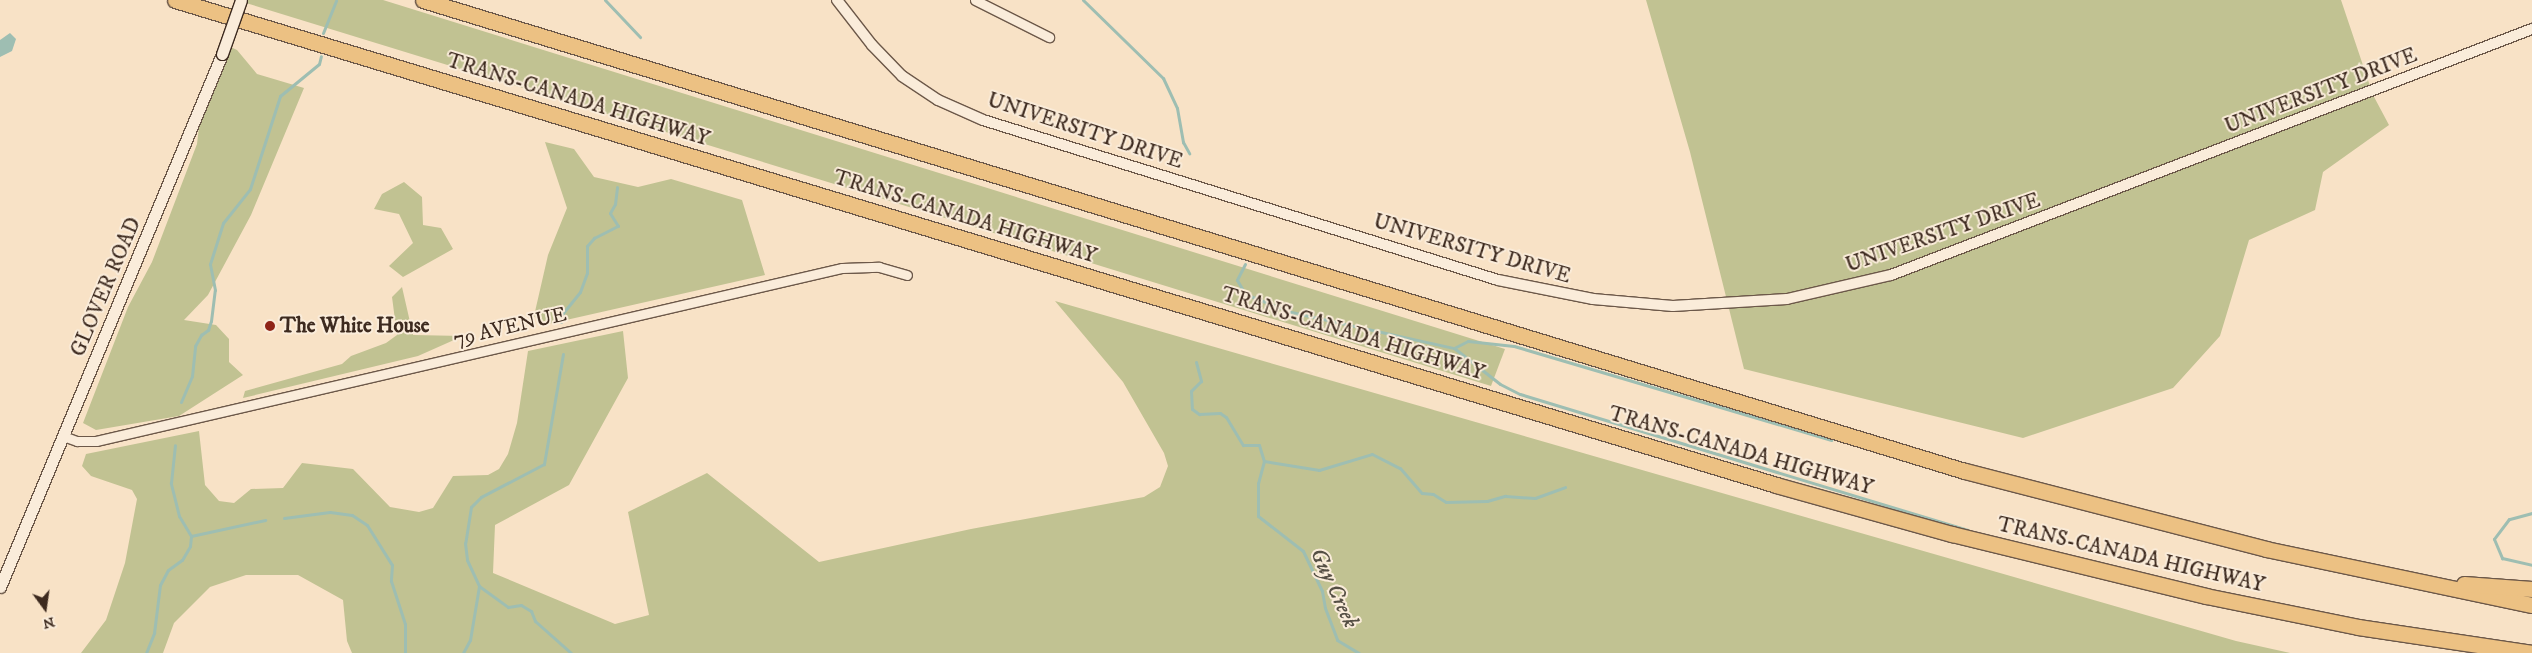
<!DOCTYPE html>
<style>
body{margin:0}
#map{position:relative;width:2532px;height:653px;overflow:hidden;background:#f8e2c6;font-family:"IM FELL DW Pica",serif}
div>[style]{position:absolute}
.green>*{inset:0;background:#c1c292}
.water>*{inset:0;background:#9ebeb2}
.stream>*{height:3px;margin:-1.5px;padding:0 1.5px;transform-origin:1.5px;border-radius:1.5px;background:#9ebeb2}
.roads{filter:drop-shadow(1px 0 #6c5849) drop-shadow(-1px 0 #6c5849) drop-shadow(0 1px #6c5849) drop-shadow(0 -1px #6c5849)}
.minor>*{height:9px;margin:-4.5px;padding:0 4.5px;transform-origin:4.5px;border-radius:4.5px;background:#faecda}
.tertiary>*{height:10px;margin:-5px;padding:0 5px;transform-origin:5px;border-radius:5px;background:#faecda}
.secondary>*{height:11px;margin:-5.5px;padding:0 5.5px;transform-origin:5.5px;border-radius:5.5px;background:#faecda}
.motorway>*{height:15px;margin:-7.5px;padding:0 7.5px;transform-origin:7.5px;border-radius:7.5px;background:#ecc183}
.bridges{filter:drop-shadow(1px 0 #3d2a1f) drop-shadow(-1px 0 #3d2a1f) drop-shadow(0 1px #3d2a1f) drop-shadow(0 -1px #3d2a1f)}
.secondary-bridge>*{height:11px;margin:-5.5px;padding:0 5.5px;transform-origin:5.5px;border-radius:5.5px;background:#faecda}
.dots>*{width:14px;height:14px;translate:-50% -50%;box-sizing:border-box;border:2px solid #faecda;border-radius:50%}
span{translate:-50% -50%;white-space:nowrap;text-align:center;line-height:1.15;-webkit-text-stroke:4px #faecda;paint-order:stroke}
.street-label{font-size:21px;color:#3d2a1f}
.poi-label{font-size:21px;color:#3d2a1f;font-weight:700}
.left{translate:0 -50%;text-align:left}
.water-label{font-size:22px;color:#554f44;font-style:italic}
.north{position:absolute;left:20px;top:583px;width:50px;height:50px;-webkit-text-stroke:4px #faecda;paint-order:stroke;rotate:166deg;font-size:14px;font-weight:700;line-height:20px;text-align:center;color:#3d2a1f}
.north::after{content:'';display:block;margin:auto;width:18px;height:22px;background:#3d2a1f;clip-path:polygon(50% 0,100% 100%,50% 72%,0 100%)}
</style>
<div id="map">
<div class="green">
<i style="clip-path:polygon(247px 0,383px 0,1505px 349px,1491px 386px,246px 3px)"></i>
<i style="clip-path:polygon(1646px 0,2341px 0,2373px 95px,2389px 125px,2323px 172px,2315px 210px,2249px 240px,2220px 336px,2173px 388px,2023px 438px,1744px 369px,1690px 152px)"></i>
<i style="clip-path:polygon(224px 44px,237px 50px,257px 74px,304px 88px,251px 215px,208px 295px,184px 320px,216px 325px,229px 339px,229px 362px,243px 375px,179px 416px,96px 430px,83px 423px,128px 307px,152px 262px,197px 144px,200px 118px)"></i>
<i style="clip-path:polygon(545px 142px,574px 149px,594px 177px,638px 187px,671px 179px,742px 200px,765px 275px,544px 325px,534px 316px,548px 255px,567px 208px)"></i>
<i style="clip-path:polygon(404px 182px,422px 197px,423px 225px,441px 228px,453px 249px,403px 277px,389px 266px,413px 243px,399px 214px,374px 209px,382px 194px)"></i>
<i style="clip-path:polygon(402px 287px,413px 335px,463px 336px,418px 356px,243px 398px,245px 391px,342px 364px,351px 356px,386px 343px,397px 335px,392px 297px)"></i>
<i style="clip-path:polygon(1055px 301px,2236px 641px,2290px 653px,352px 653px,347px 641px,343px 600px,298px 575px,246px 575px,210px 587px,174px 623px,163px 653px,81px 653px,106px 620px,125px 563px,137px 499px,132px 490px,91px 476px,82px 466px,86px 454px,199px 431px,205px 485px,219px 501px,234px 503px,251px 489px,283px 488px,302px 463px,353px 469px,390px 507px,419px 512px,433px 508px,453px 476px,488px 475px,499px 469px,508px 454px,517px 423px,528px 351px,623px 331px,628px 378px,569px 485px,495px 525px,493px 573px,615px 624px,649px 615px,628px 512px,707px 473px,819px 562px,971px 529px,1144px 497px,1160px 487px,1168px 466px,1164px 453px,1123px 382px)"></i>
</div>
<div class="water">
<i style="clip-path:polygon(10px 33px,16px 39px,12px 51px,0 57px,0 40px)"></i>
</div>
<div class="stream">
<i style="left:605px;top:0;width:51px;rotate:46.6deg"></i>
<i style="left:1083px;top:0;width:112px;rotate:44.3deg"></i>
<i style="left:1163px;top:78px;width:33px;rotate:65deg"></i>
<i style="left:1177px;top:108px;width:35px;rotate:80deg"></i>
<i style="left:1183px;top:142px;width:13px;rotate:61deg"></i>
<i style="left:323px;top:33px;width:35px;rotate:-68deg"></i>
<i style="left:1245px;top:264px;width:18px;rotate:117deg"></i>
<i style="left:1237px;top:280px;width:16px;rotate:60deg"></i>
<i style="left:1245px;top:294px;width:49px;rotate:21.4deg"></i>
<i style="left:1291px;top:312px;width:167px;rotate:12.5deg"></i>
<i style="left:1454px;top:348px;width:58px;rotate:38deg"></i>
<i style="left:1500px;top:384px;width:22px;rotate:27deg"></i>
<i style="left:1520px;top:394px;width:468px;rotate:16.9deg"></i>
<i style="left:561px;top:322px;width:9px;rotate:-77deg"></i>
<i style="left:563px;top:313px;width:27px;rotate:-51deg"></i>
<i style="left:580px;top:292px;width:20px;rotate:-70deg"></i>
<i style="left:587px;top:273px;width:27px;rotate:-90deg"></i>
<i style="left:587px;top:246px;width:11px;rotate:-49deg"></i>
<i style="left:594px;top:238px;width:27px;rotate:-27deg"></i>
<i style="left:618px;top:226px;width:15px;rotate:-122deg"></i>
<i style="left:610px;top:213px;width:10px;rotate:-61deg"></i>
<i style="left:615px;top:204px;width:17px;rotate:-83deg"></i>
<i style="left:1454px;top:348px;width:16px;rotate:-27deg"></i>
<i style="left:1468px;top:341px;width:46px;rotate:6.2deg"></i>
<i style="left:1514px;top:346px;width:331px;rotate:16.5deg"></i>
<i style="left:563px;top:354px;width:112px;rotate:99.8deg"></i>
<i style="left:544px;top:464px;width:71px;rotate:152.4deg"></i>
<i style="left:481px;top:497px;width:14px;rotate:135deg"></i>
<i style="left:471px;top:507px;width:36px;rotate:99deg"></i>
<i style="left:465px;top:543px;width:17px;rotate:83deg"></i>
<i style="left:467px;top:560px;width:29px;rotate:65deg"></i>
<i style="left:479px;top:586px;width:36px;rotate:36deg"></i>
<i style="left:508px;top:607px;width:13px;rotate:-9deg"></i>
<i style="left:521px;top:605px;width:12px;rotate:31deg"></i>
<i style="left:531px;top:611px;width:11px;rotate:68deg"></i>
<i style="left:535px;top:621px;width:48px;rotate:41.6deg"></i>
<i style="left:1196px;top:362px;width:20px;rotate:75deg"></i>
<i style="left:1201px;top:381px;width:14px;rotate:135deg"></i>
<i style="left:1191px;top:391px;width:18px;rotate:87deg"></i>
<i style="left:1192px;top:409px;width:9px;rotate:36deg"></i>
<i style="left:1199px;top:414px;width:21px;rotate:-3deg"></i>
<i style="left:1220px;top:413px;width:7px;rotate:34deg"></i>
<i style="left:1226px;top:417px;width:33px;rotate:59deg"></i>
<i style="left:1243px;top:445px;width:16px"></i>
<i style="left:1259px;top:445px;width:17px;rotate:73deg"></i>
<i style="left:1264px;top:461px;width:23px;rotate:105deg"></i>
<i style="left:1258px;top:483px;width:33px;rotate:90deg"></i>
<i style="left:1258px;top:516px;width:57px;rotate:37.9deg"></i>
<i style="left:1303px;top:551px;width:44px;rotate:64.6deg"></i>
<i style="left:1322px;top:591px;width:17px;rotate:80deg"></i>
<i style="left:1325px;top:608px;width:34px;rotate:69deg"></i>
<i style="left:1337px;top:640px;width:26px;rotate:31deg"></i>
<i style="left:181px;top:402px;width:28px;rotate:-67deg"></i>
<i style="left:192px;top:376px;width:30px;rotate:-84deg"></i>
<i style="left:195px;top:346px;width:13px;rotate:-61deg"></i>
<i style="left:201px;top:335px;width:9px;rotate:-36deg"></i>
<i style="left:208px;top:330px;width:9px;rotate:-72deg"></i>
<i style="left:211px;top:321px;width:31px;rotate:-83deg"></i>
<i style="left:215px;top:290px;width:26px;rotate:-101deg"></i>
<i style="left:210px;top:264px;width:43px;rotate:-72.4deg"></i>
<i style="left:223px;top:223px;width:43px;rotate:-51.5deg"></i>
<i style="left:250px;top:189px;width:98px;rotate:-72.1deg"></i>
<i style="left:280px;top:96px;width:50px;rotate:-39.4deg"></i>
<i style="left:319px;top:64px;width:8px;rotate:-76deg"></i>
<i style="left:1264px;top:461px;width:56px;rotate:9.3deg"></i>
<i style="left:1319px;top:470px;width:55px;rotate:-16.8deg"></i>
<i style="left:1372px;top:454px;width:31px;rotate:27deg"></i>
<i style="left:1400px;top:468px;width:33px;rotate:49deg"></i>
<i style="left:1422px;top:493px;width:11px;rotate:5deg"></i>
<i style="left:1433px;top:494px;width:15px;rotate:32deg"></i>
<i style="left:1446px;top:502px;width:41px;rotate:-1.4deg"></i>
<i style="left:1487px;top:501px;width:19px;rotate:-16deg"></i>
<i style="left:1505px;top:496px;width:30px;rotate:4deg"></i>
<i style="left:1535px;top:498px;width:32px;rotate:-20deg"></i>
<i style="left:2532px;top:513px;width:24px;rotate:165deg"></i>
<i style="left:2509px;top:519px;width:25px;rotate:127deg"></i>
<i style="left:2494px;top:539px;width:21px;rotate:67deg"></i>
<i style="left:2502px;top:558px;width:31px;rotate:13deg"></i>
<i style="left:284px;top:518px;width:46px;rotate:-7.4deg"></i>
<i style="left:330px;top:512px;width:22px;rotate:8deg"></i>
<i style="left:352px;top:515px;width:18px;rotate:34deg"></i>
<i style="left:367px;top:525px;width:47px;rotate:58deg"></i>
<i style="left:392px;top:565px;width:16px;rotate:94deg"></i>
<i style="left:391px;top:581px;width:45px;rotate:72deg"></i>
<i style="left:405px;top:624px;width:29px;rotate:90deg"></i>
<i style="left:191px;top:536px;width:76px;rotate:-12.2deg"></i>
<i style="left:146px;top:653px;width:22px;rotate:-68deg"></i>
<i style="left:154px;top:633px;width:48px;rotate:-82.9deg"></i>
<i style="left:160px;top:585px;width:17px;rotate:-62deg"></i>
<i style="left:168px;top:570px;width:17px;rotate:-36deg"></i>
<i style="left:182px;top:560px;width:16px;rotate:-60deg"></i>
<i style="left:190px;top:546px;width:10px;rotate:-84deg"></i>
<i style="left:191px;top:536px;width:23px;rotate:-121deg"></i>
<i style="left:179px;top:516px;width:34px;rotate:-104deg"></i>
<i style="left:171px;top:483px;width:38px;rotate:-84deg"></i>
<i style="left:463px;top:653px;width:15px;rotate:-62deg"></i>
<i style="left:470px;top:640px;width:55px;rotate:-80.5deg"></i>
</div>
<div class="roads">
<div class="minor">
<i style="left:975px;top:0;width:83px;rotate:26.6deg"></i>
<i style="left:63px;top:436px;width:15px;rotate:20deg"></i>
<i style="left:77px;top:441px;width:19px"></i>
<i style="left:96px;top:441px;width:766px;rotate:-13.06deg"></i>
<i style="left:842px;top:268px;width:37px;rotate:-2deg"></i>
<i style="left:879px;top:267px;width:29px;rotate:16deg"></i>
</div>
<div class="tertiary">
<i style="left:837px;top:0;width:57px;rotate:52.1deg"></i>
<i style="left:872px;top:45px;width:43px;rotate:45.9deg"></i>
<i style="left:902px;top:76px;width:43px;rotate:33.7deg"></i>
<i style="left:938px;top:100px;width:49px;rotate:24deg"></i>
<i style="left:983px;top:120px;width:539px;rotate:17.26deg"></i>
<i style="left:1498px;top:280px;width:97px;rotate:11.3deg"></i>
<i style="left:1593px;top:299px;width:80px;rotate:5deg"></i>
<i style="left:1673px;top:306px;width:114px;rotate:-3.5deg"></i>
<i style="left:1787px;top:299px;width:107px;rotate:-13deg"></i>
<i style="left:1891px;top:275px;width:687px;rotate:-21deg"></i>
</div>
<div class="secondary">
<i style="left:0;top:587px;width:577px;rotate:-67.39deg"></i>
</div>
<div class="motorway">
<i style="left:175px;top:0;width:1673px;rotate:16.85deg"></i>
<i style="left:1776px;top:485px;width:183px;rotate:15.6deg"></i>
<i style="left:1952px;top:534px;width:261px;rotate:13.7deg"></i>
<i style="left:2206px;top:596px;width:155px;rotate:11.5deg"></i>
<i style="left:2358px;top:627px;width:176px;rotate:8.5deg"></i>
<i style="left:423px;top:0;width:1612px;rotate:16.99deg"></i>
<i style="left:1965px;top:471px;width:311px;rotate:14.5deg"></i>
<i style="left:2266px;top:549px;width:272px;rotate:11.9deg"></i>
<i style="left:2464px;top:584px;width:68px;rotate:4.2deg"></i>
</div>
</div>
<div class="bridges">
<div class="secondary-bridge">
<i style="left:222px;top:54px;width:57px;rotate:-70.6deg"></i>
</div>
</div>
<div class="dots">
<i style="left:270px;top:326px;background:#8f2418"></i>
</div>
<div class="street-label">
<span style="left:2321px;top:91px;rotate:-21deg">UNIVERSITY DRIVE</span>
<span style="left:578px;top:100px;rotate:17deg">TRANS-CANADA HIGHWAY</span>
<span style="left:1085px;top:131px;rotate:18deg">UNIVERSITY DRIVE</span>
<span style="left:965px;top:217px;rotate:17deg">TRANS-CANADA HIGHWAY</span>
<span style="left:1943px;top:233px;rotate:-19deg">UNIVERSITY DRIVE</span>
<span style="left:1472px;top:249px;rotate:16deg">UNIVERSITY DRIVE</span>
<span style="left:106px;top:287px;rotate:-67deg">GLOVER ROAD</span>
<span style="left:510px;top:327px;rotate:-13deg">79 AVENUE</span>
<span style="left:1353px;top:334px;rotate:17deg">TRANS-CANADA HIGHWAY</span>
<span style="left:1741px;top:451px;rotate:16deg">TRANS-CANADA HIGHWAY</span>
<span style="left:2131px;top:555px;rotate:13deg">TRANS-CANADA HIGHWAY</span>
</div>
<div class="poi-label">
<span class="left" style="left:280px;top:326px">The White House</span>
</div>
<div class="water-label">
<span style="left:1334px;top:588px;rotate:65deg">Guy Creek</span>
</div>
<div class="north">N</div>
</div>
